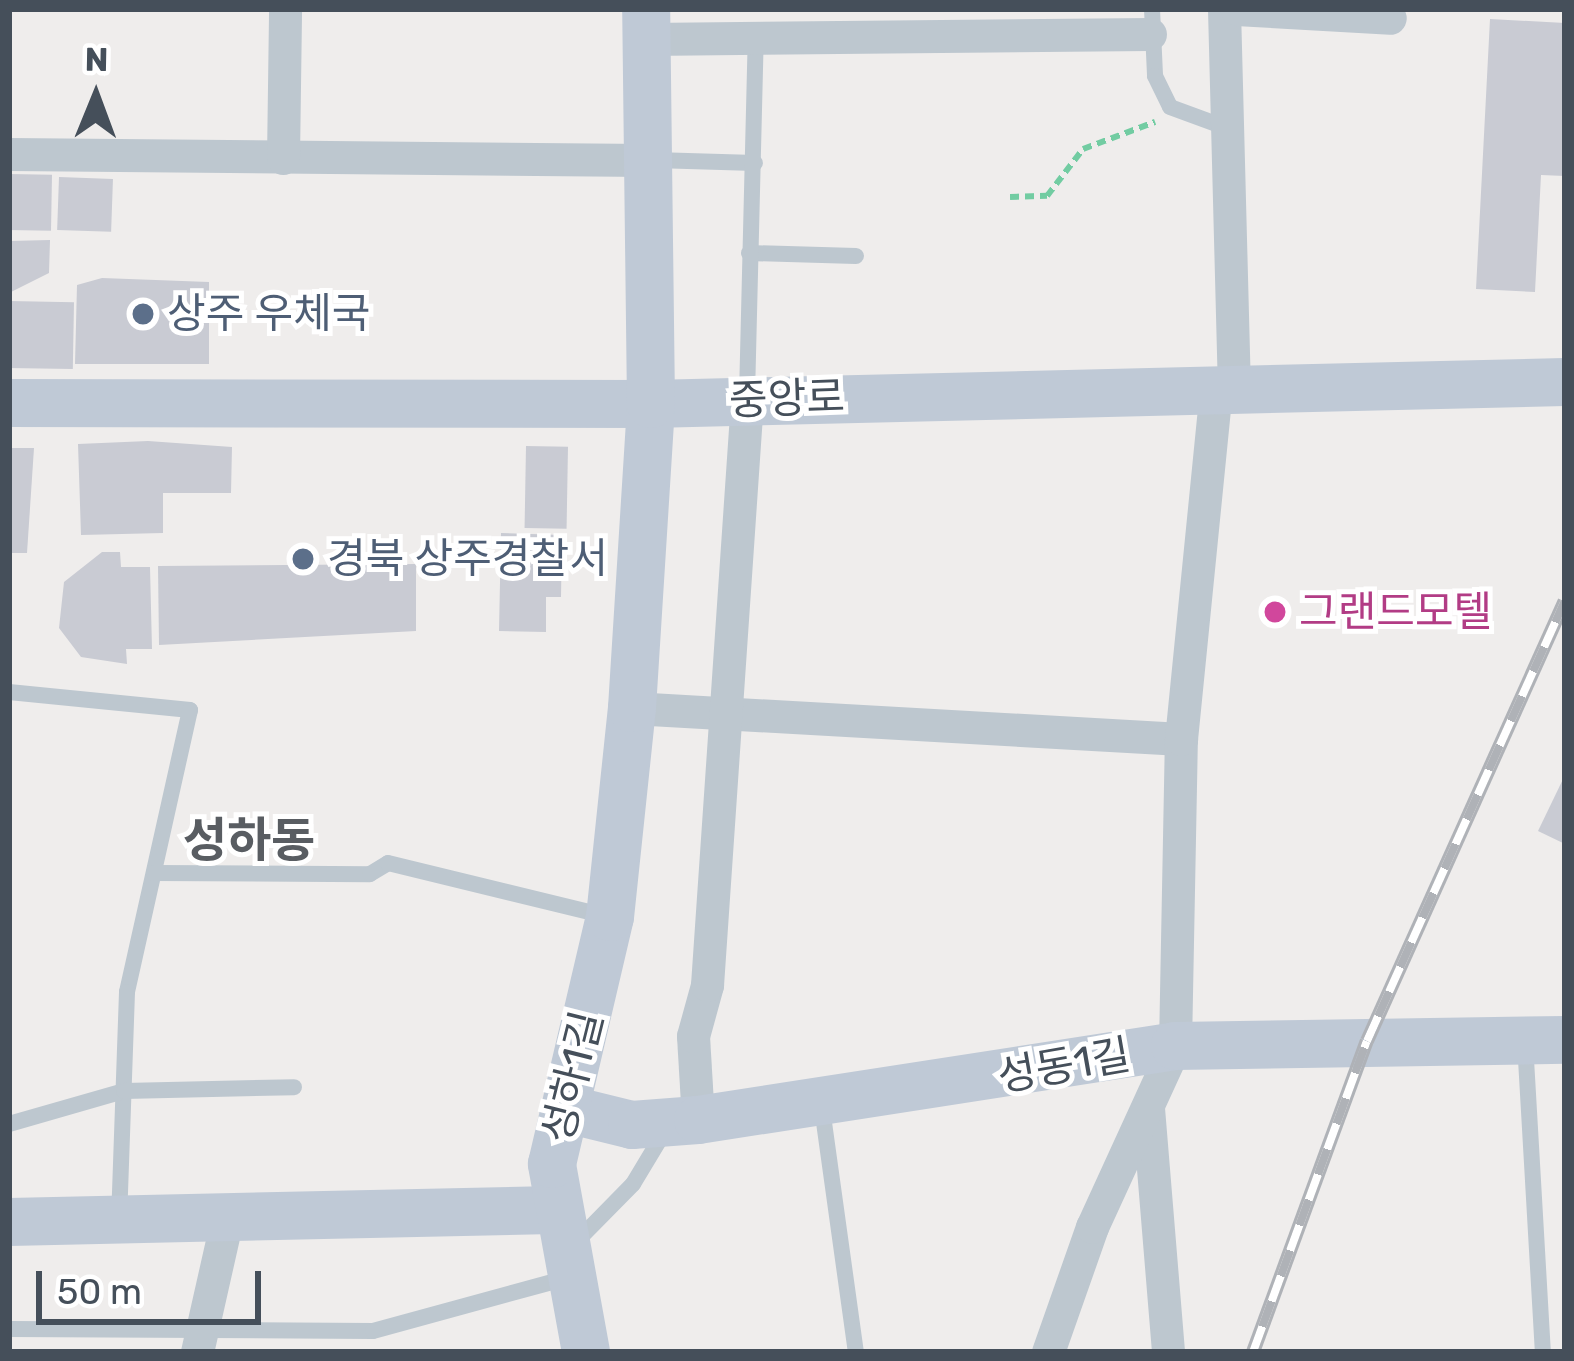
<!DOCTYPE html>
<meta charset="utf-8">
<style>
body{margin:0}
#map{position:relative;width:1574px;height:1361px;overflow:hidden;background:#efedec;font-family:Rubik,"Noto Sans KR",sans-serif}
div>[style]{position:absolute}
.building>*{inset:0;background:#c9cbd3;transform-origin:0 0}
.path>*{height:6px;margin-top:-3px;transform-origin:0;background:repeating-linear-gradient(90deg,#72cca2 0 9px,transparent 0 15px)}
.lane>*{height:16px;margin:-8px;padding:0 8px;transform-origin:8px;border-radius:8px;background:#bdc7cf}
.street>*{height:33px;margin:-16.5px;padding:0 16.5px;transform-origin:16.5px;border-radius:16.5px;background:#bdc7cf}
.secondary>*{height:48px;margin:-24px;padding:0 24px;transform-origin:24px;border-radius:24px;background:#bfc9d6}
.rail>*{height:14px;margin-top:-7px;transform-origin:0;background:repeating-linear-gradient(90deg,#fff 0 27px,#afb2b7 0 54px);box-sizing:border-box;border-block:3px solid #afb2b7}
.dots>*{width:33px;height:33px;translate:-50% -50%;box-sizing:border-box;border:6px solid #fff;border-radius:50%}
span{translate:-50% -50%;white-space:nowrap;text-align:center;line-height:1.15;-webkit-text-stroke:10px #fff;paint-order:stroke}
.service-label{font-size:42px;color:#4e5e75}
.left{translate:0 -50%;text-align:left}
.street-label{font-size:42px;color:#454f5a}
.hotel-label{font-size:42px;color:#b23c85}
.quarter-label{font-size:48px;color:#595d62;font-weight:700}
.frame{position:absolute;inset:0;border:12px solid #454f5a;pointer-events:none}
.north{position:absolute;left:36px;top:36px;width:120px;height:120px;-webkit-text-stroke:9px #fff;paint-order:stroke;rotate:1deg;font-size:33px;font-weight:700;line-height:48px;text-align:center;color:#454f5a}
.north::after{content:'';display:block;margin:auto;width:42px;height:54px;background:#454f5a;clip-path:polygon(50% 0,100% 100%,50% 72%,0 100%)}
.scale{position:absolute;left:36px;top:1271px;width:225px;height:54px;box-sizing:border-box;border:6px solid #454f5a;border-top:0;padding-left:15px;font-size:36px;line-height:42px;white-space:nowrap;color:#454f5a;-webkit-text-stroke:9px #fff;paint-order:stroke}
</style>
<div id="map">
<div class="building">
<i style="clip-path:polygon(1490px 19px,1565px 23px,1565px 176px,1541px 175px,1535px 292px,1476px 289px)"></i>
<i style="left:9px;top:174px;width:43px;height:56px;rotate:1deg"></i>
<i style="left:59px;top:177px;width:54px;height:53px;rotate:2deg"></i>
<i style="clip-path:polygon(50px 240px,49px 273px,9px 293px,9px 241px)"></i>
<i style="clip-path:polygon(102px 278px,209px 282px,209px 364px,75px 364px,77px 285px)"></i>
<i style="left:9px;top:301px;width:65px;height:67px;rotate:1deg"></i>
<i style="clip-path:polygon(148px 441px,232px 447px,231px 493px,163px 493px,163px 533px,81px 535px,78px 444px)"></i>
<i style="left:526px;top:446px;width:42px;height:82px;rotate:1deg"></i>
<i style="clip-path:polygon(9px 448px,34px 448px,27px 553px,9px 553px)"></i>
<i style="clip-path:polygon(501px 533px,562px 535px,561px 597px,546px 597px,546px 632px,499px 631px)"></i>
<i style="clip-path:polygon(102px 552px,120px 552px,121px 567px,150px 567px,152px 649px,126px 649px,127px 664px,81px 657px,59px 628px,64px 582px)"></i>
<i style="clip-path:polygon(416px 564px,416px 631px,159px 645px,158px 566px)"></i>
<i style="clip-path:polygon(1565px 775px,1565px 844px,1538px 831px)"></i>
</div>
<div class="path">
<i style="left:1010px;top:197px;width:37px;rotate:-2deg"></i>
<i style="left:1047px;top:196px;width:59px;rotate:-52.5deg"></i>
<i style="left:1083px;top:149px;width:77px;rotate:-20.6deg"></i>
</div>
<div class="lane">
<i style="left:1152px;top:9px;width:67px;rotate:87.4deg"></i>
<i style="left:1155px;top:76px;width:34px;rotate:64deg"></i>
<i style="left:1170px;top:107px;width:61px;rotate:20.2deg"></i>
<i style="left:654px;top:160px;width:101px;rotate:1.7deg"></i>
<i style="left:749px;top:253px;width:107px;rotate:1.6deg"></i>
<i style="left:747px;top:396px;width:359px;rotate:-88.6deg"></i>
<i style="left:9px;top:692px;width:182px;rotate:5.7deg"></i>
<i style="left:190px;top:710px;width:289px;rotate:102.6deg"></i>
<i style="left:127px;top:992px;width:224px;rotate:92deg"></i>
<i style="left:154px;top:873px;width:216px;rotate:0.3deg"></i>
<i style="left:370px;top:874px;width:21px;rotate:-31deg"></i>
<i style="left:388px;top:863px;width:223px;rotate:13.7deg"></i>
<i style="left:1525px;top:1042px;width:311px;rotate:86.7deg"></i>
<i style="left:822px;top:1108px;width:246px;rotate:82.1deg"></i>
<i style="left:9px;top:1124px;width:120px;rotate:-16deg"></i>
<i style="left:124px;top:1091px;width:170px;rotate:-1.3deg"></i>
<i style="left:574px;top:1244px;width:84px;rotate:-45.5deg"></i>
<i style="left:633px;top:1184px;width:64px;rotate:-59deg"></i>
<i style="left:9px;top:1329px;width:364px;rotate:0.3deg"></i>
<i style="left:373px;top:1331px;width:204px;rotate:-15.3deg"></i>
</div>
<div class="street">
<i style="left:1224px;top:9px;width:377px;rotate:88.5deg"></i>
<i style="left:1236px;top:9px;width:154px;rotate:3.3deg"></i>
<i style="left:646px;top:39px;width:504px;rotate:-0.57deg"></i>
<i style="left:9px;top:154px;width:638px;rotate:0.54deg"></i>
<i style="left:283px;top:158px;width:149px;rotate:-89.2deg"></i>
<i style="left:632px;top:708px;width:550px;rotate:3.23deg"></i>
<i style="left:1148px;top:1108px;width:245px;rotate:85.3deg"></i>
<i style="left:698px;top:1120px;width:84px;rotate:-93.4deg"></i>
<i style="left:693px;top:1036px;width:53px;rotate:-74.6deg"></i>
<i style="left:707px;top:985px;width:586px;rotate:-86.09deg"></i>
<i style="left:197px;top:1352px;width:136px;rotate:-77.3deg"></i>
<i style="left:1048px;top:1352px;width:133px;rotate:-70.6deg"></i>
<i style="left:1092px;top:1227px;width:199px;rotate:-65.4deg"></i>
<i style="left:1175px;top:1046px;width:307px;rotate:-88.9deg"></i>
<i style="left:1181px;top:739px;width:352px;rotate:-84.3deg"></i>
</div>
<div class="secondary">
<i style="left:9px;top:403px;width:642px;rotate:0.09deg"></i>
<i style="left:651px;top:404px;width:914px;rotate:-1.38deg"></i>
<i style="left:567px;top:1109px;width:67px;rotate:13.8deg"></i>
<i style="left:632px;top:1125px;width:66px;rotate:-4.3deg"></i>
<i style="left:698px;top:1120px;width:483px;rotate:-8.8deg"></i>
<i style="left:1175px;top:1046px;width:390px;rotate:-0.9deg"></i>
<i style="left:9px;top:1222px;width:544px;rotate:-1.26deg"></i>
<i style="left:586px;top:1352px;width:191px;rotate:-100.3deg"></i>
<i style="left:552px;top:1164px;width:254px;rotate:-76.8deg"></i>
<i style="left:610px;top:917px;width:210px;rotate:-84deg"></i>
<i style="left:632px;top:708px;width:305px;rotate:-86.4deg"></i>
<i style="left:651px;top:404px;width:395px;rotate:-90.7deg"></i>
</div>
<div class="rail">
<i style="left:1253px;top:1352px;width:331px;rotate:-69.9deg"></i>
<i style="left:1367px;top:1041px;width:482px;rotate:-65.8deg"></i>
</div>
<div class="dots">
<i style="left:143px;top:314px;background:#5c6f8a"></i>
<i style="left:303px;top:559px;background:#5c6f8a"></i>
<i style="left:1275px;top:612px;background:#d1479c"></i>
</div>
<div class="service-label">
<span class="left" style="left:167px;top:314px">상주 우체국</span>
<span class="left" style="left:327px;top:559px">경북 상주경찰서</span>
</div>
<div class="street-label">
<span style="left:787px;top:399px;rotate:-2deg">중앙로</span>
<span style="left:1064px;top:1066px;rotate:-10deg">성동1길</span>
<span style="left:573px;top:1077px;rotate:-76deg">성하1길</span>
</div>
<div class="hotel-label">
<span class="left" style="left:1299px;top:612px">그랜드모텔</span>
</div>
<div class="quarter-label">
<span style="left:249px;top:841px">성하동</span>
</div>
<div class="frame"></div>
<div class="north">N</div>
<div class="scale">50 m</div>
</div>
